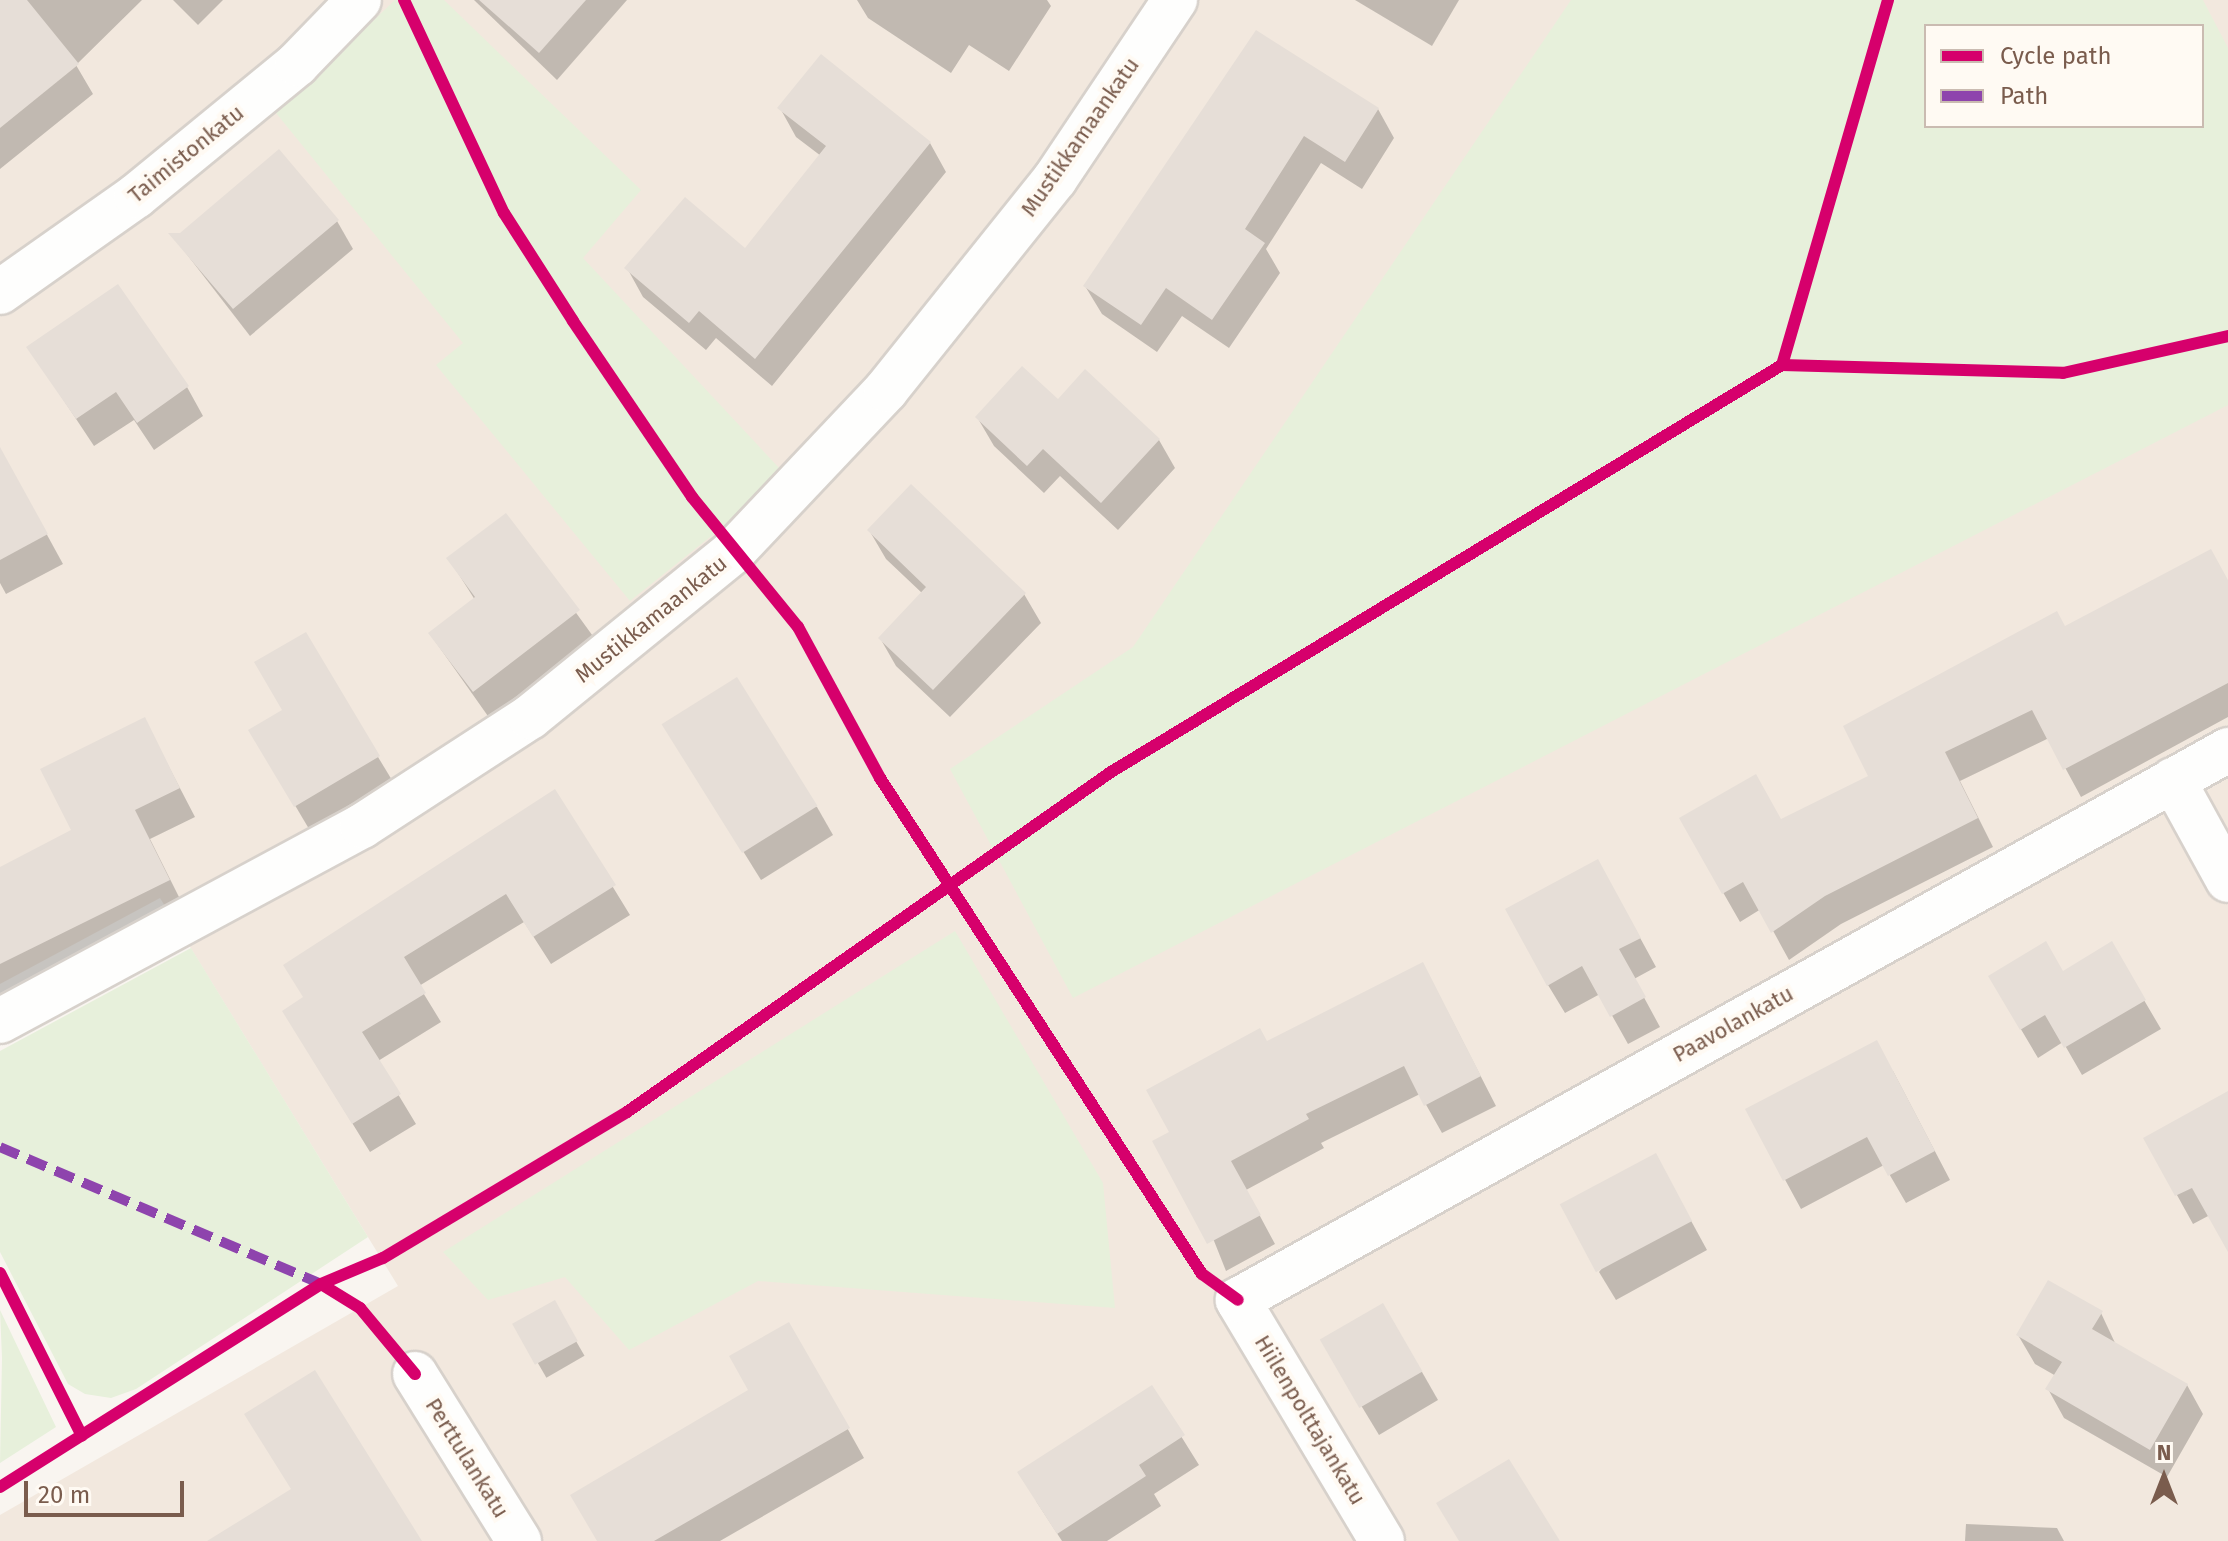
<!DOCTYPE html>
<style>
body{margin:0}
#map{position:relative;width:2228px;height:1541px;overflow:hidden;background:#f9f5f0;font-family:"Fira Sans",sans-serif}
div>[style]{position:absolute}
.residential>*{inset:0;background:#f2e8de}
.green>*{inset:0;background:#e7f0db}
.shadow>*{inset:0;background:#0003;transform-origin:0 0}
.building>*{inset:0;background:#e6ded7;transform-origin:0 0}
.roads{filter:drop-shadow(2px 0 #d7d1cb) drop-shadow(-2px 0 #d7d1cb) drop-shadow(0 2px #d7d1cb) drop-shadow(0 -2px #d7d1cb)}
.minor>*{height:44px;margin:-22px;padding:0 22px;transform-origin:22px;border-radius:22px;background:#fefefd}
.quiet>*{height:10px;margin-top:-5px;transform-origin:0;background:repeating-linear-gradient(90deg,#8e44ad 0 20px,transparent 0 30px)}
.cycleway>*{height:12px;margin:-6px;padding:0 6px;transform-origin:6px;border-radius:6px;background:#d6006c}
span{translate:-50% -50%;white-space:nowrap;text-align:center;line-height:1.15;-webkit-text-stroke:8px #fffaf3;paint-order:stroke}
.street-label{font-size:22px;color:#7a5c4d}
.legend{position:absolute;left:1924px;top:24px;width:280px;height:104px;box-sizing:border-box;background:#fffaf3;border:2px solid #cabbb1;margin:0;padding:10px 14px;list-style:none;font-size:24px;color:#7a5c4d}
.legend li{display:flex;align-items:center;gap:16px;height:40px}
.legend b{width:40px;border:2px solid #cabbb1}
.north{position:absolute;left:2124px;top:1437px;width:80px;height:80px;-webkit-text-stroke:6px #fffaf3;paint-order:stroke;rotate:0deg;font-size:22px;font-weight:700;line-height:32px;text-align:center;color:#7a5c4d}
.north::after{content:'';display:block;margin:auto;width:28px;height:36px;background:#7a5c4d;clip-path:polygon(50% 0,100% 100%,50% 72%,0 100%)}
.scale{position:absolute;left:24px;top:1481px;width:160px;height:36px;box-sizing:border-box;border:4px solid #7a5c4d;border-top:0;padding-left:10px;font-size:24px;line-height:28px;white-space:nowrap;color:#7a5c4d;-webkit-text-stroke:6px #fffaf3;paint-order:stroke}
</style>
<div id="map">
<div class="residential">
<i style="clip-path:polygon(evenodd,0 0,2228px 0,2228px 1541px,0 1541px,0 1515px,398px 1286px,160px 898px,0 984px,0 0,1926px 26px,2202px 26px,2202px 126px,1926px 126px,1926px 26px)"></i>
</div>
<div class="green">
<i style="clip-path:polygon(395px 0,444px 0,641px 190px,583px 258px,780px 469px,730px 521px,630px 601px,436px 365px,463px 343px,276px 113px)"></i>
<i style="clip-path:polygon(evenodd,1571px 0,2203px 0,2228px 48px,2228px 405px,1073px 998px,950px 769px,1133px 647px,1571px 0,1926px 26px,2202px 26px,2202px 126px,1926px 126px,1926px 26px)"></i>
<i style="clip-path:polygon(955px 931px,1103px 1183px,1115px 1308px,758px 1281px,629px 1350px,565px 1277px,488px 1300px,443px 1252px)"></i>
<i style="clip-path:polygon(191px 948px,368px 1237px,136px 1389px,111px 1398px,85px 1394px,68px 1384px,0 1252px,0 1051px)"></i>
<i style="clip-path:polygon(0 1310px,56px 1427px,0 1463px,2px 1358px)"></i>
</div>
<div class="shadow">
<i style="clip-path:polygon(0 0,142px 0,76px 65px,93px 94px,0 169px)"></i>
<i style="clip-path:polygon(173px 0,223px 0,198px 25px)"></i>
<i style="clip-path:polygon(474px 0,627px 0,557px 80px)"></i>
<i style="clip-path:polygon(857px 0,1047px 0,1051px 6px,1009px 71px,969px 45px,951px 73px,868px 18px)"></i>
<i style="clip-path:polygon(1355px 0,1459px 0,1432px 46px)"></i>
<i style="clip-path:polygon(1257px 33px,1378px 109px,1394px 138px,1362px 189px,1321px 163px,1266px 249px,1280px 273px,1229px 348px,1182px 316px,1157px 352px,1102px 314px,1085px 286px)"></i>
<i style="clip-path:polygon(780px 108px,930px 143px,946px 172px,772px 386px,716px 338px,706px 350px,643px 297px,627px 268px,746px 251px,821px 156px,796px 137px)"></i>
<i style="clip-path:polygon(337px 221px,353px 249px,250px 336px,175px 239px)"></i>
<i style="clip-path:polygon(29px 348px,187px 387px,203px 416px,154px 450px,134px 420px,94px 446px)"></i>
<i style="clip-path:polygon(1058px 401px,1159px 440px,1175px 468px,1118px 530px,1060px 476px,1044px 493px,994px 446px,977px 417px)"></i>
<i style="clip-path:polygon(0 449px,63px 564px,6px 594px,0 583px)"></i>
<i style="clip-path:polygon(506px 516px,595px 639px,490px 719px,430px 634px,475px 600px,449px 559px)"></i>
<i style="clip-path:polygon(869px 530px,1024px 594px,1041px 623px,950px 717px,896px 666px,880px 638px,923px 594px,886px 559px)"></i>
<i style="clip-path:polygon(2228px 582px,2228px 717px,2081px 797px,2049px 738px,1960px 781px,1993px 847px,1841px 924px,1789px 960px,1761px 909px,1740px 922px,1681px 819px,1781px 822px,1871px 777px,2065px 628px)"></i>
<i style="clip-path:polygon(144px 719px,195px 817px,150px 839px,185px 909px,0 1008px,0 869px,73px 830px)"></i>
<i style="clip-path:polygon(251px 731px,378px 757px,395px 785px,312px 834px)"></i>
<i style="clip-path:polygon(682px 753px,817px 807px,833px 835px,761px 880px)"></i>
<i style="clip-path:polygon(554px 791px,630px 915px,551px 964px,524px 922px,419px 986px,441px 1022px,378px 1061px,416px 1124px,370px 1152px,301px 1040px,305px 999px)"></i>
<i style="clip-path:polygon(1614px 890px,1656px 967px,1634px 979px,1660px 1027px,1628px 1044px,1600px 994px,1565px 1013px,1548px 985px)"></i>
<i style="clip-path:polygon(2111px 944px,2161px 1029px,2082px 1075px,2063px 1042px,2038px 1058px,1990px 977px,2062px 974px)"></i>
<i style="clip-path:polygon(1438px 993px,1496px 1106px,1442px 1133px,1420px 1094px,1321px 1143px,1324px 1148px,1246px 1190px,1275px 1244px,1226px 1271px,1171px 1133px,1267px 1044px)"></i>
<i style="clip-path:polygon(1893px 1071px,1950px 1180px,1906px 1203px,1884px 1165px,1801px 1209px,1747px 1110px)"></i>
<i style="clip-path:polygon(2228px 1100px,2228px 1248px,2210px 1215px,2193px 1224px,2146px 1139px)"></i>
<i style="clip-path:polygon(1671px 1184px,1707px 1250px,1616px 1300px,1599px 1272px)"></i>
<i style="left:554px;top:1303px;width:61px;height:44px;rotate:60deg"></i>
<i style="clip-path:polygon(2101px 1313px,2116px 1345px,2187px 1385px,2203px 1414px,2167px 1477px,2064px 1418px,2048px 1389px,2056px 1376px,2035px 1364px,2018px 1335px)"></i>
<i style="clip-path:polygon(789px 1324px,864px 1458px,720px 1541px,599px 1541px,751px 1391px)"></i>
<i style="clip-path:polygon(1339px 1369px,1422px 1372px,1438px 1400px,1379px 1435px)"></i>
<i style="clip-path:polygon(1151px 1388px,1199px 1465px,1154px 1494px,1161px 1506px,1107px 1541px,1062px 1541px,1036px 1501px)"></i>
<i style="clip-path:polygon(1966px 1524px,2057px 1528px,2064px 1541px,1965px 1541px)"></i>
</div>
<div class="building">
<i style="clip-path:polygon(0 0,27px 0,79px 64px,0 128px)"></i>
<i style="clip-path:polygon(479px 0,586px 0,539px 53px)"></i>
<i style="clip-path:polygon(1256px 30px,1379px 108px,1345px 162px,1304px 136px,1245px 229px,1265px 243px,1212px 320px,1166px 288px,1141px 325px,1083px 286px)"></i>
<i style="clip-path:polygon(821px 54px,931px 142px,755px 359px,699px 311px,689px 323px,624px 268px,685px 197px,745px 248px,826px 146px,777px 108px)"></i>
<i style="clip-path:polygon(279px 149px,339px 220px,233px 309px,168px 233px,180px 233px)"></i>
<i style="clip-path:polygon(118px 284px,189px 386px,137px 423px,116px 392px,76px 419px,26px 347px)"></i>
<i style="clip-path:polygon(1022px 366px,1058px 399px,1085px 369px,1160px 439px,1101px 503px,1043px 449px,1027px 466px,975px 417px)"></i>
<i style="clip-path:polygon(0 447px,48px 534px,0 560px)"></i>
<i style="clip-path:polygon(911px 484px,1026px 593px,933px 690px,878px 638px,926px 587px,867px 530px)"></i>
<i style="clip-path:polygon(506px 513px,580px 610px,473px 692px,428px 633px,475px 597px,446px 558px)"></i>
<i style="clip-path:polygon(2211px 549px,2228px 580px,2228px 683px,2063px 770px,2032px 710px,1945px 752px,1978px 818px,1825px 896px,1771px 933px,1743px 882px,1722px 894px,1679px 818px,1756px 774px,1781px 819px,1868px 776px,1843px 726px,2057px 611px,2065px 626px)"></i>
<i style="clip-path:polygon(306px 632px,380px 756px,294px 807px,248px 730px,282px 710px,254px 662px)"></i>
<i style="left:737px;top:677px;width:152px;height:89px;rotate:58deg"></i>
<i style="clip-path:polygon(145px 717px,180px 788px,135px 810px,170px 880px,0 964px,0 867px,71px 830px,40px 769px)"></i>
<i style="clip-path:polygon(555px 789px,616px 885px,533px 937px,506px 894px,404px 957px,426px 993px,362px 1032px,401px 1094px,352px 1124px,282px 1011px,303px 997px,283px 965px)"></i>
<i style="clip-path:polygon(1598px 859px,1641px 938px,1619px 949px,1646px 997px,1610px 1017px,1582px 966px,1547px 986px,1505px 909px)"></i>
<i style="clip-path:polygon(2046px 941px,2063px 971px,2112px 941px,2146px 1000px,2064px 1048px,2045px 1015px,2020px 1030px,1988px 976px)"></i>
<i style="clip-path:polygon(1423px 962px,1481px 1076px,1424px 1106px,1404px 1066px,1306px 1114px,1309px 1119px,1231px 1161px,1261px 1215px,1207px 1244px,1152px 1141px,1169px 1132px,1146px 1090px,1260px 1028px,1267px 1041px)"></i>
<i style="clip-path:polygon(1877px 1040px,1935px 1151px,1888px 1176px,1867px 1137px,1783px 1181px,1745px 1109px)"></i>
<i style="clip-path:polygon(2228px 1091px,2228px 1252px,2192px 1188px,2175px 1196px,2143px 1138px)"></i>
<i style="left:1656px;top:1153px;width:77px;height:109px;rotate:62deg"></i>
<i style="clip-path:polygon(2048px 1280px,2103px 1311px,2092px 1329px,2188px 1384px,2150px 1450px,2045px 1389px,2062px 1362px,2016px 1335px)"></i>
<i style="left:555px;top:1300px;width:47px;height:49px;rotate:61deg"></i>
<i style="left:1383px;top:1303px;width:79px;height:73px;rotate:60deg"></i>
<i style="clip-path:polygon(789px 1322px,850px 1428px,654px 1541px,597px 1541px,570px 1495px,748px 1390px,729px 1356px)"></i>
<i style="clip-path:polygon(315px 1370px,422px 1541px,207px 1541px,291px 1489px,244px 1414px)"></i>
<i style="clip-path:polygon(1152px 1385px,1185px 1435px,1139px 1465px,1146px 1476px,1057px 1534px,1017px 1472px)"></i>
<i style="clip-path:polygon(1509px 1459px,1560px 1541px,1459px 1541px,1436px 1503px)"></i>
</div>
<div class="roads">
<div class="minor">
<i style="left:0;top:292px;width:166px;rotate:-35.2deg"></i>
<i style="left:136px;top:196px;width:208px;rotate:-39.3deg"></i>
<i style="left:297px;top:64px;width:89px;rotate:-45.9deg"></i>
<i style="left:2173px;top:780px;width:114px;rotate:61.2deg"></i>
<i style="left:0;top:1021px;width:411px;rotate:-28.3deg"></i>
<i style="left:362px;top:826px;width:200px;rotate:-33deg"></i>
<i style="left:530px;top:717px;width:263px;rotate:-39.1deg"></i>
<i style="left:734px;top:551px;width:221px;rotate:-46.6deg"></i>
<i style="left:886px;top:390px;width:270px;rotate:-51.3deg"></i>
<i style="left:1055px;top:179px;width:216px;rotate:-56.2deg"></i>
<i style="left:415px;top:1374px;width:197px;rotate:58.1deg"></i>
<i style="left:1382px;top:1541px;width:281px;rotate:-120.9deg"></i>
<i style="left:1238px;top:1300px;width:1133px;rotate:-29.05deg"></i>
</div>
</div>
<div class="quiet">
<i style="left:0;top:1147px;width:349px;rotate:23.1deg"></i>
</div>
<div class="cycleway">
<i style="left:404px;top:0;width:235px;rotate:64.9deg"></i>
<i style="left:504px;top:213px;width:128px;rotate:57.4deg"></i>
<i style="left:573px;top:321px;width:212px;rotate:55.9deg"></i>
<i style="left:692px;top:497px;width:168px;rotate:50.8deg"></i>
<i style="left:798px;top:627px;width:172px;rotate:61.5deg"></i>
<i style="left:880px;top:778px;width:591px;rotate:57.01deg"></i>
<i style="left:1202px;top:1274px;width:44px;rotate:35.8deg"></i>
<i style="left:1782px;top:365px;width:380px;rotate:-73.8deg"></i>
<i style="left:0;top:1273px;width:182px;rotate:63.3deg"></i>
<i style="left:321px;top:1284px;width:46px;rotate:31.6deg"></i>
<i style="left:360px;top:1308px;width:86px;rotate:50.2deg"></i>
<i style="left:0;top:1487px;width:380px;rotate:-32.3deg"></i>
<i style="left:321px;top:1284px;width:67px;rotate:-22.8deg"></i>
<i style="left:383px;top:1258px;width:284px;rotate:-30.9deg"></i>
<i style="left:627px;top:1112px;width:591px;rotate:-35.09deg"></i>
<i style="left:1111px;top:772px;width:785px;rotate:-31.24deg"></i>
<i style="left:1782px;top:365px;width:281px;rotate:1.6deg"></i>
<i style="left:2063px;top:373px;width:169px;rotate:-12.6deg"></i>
</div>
<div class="street-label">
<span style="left:1080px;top:137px;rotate:-55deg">Mustikkamaankatu</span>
<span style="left:186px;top:154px;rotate:-39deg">Taimistonkatu</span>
<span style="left:651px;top:619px;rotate:-39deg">Mustikkamaankatu</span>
<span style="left:1733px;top:1024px;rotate:-29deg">Paavolankatu</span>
<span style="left:1310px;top:1420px;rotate:59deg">Hiilenpolttajankatu</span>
<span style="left:467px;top:1458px;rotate:58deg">Perttulankatu</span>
</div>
<ul class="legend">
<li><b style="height:10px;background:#d6006c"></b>Cycle path</li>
<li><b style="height:10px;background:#8e44ad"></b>Path</li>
</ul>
<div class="north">N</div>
<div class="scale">20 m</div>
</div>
